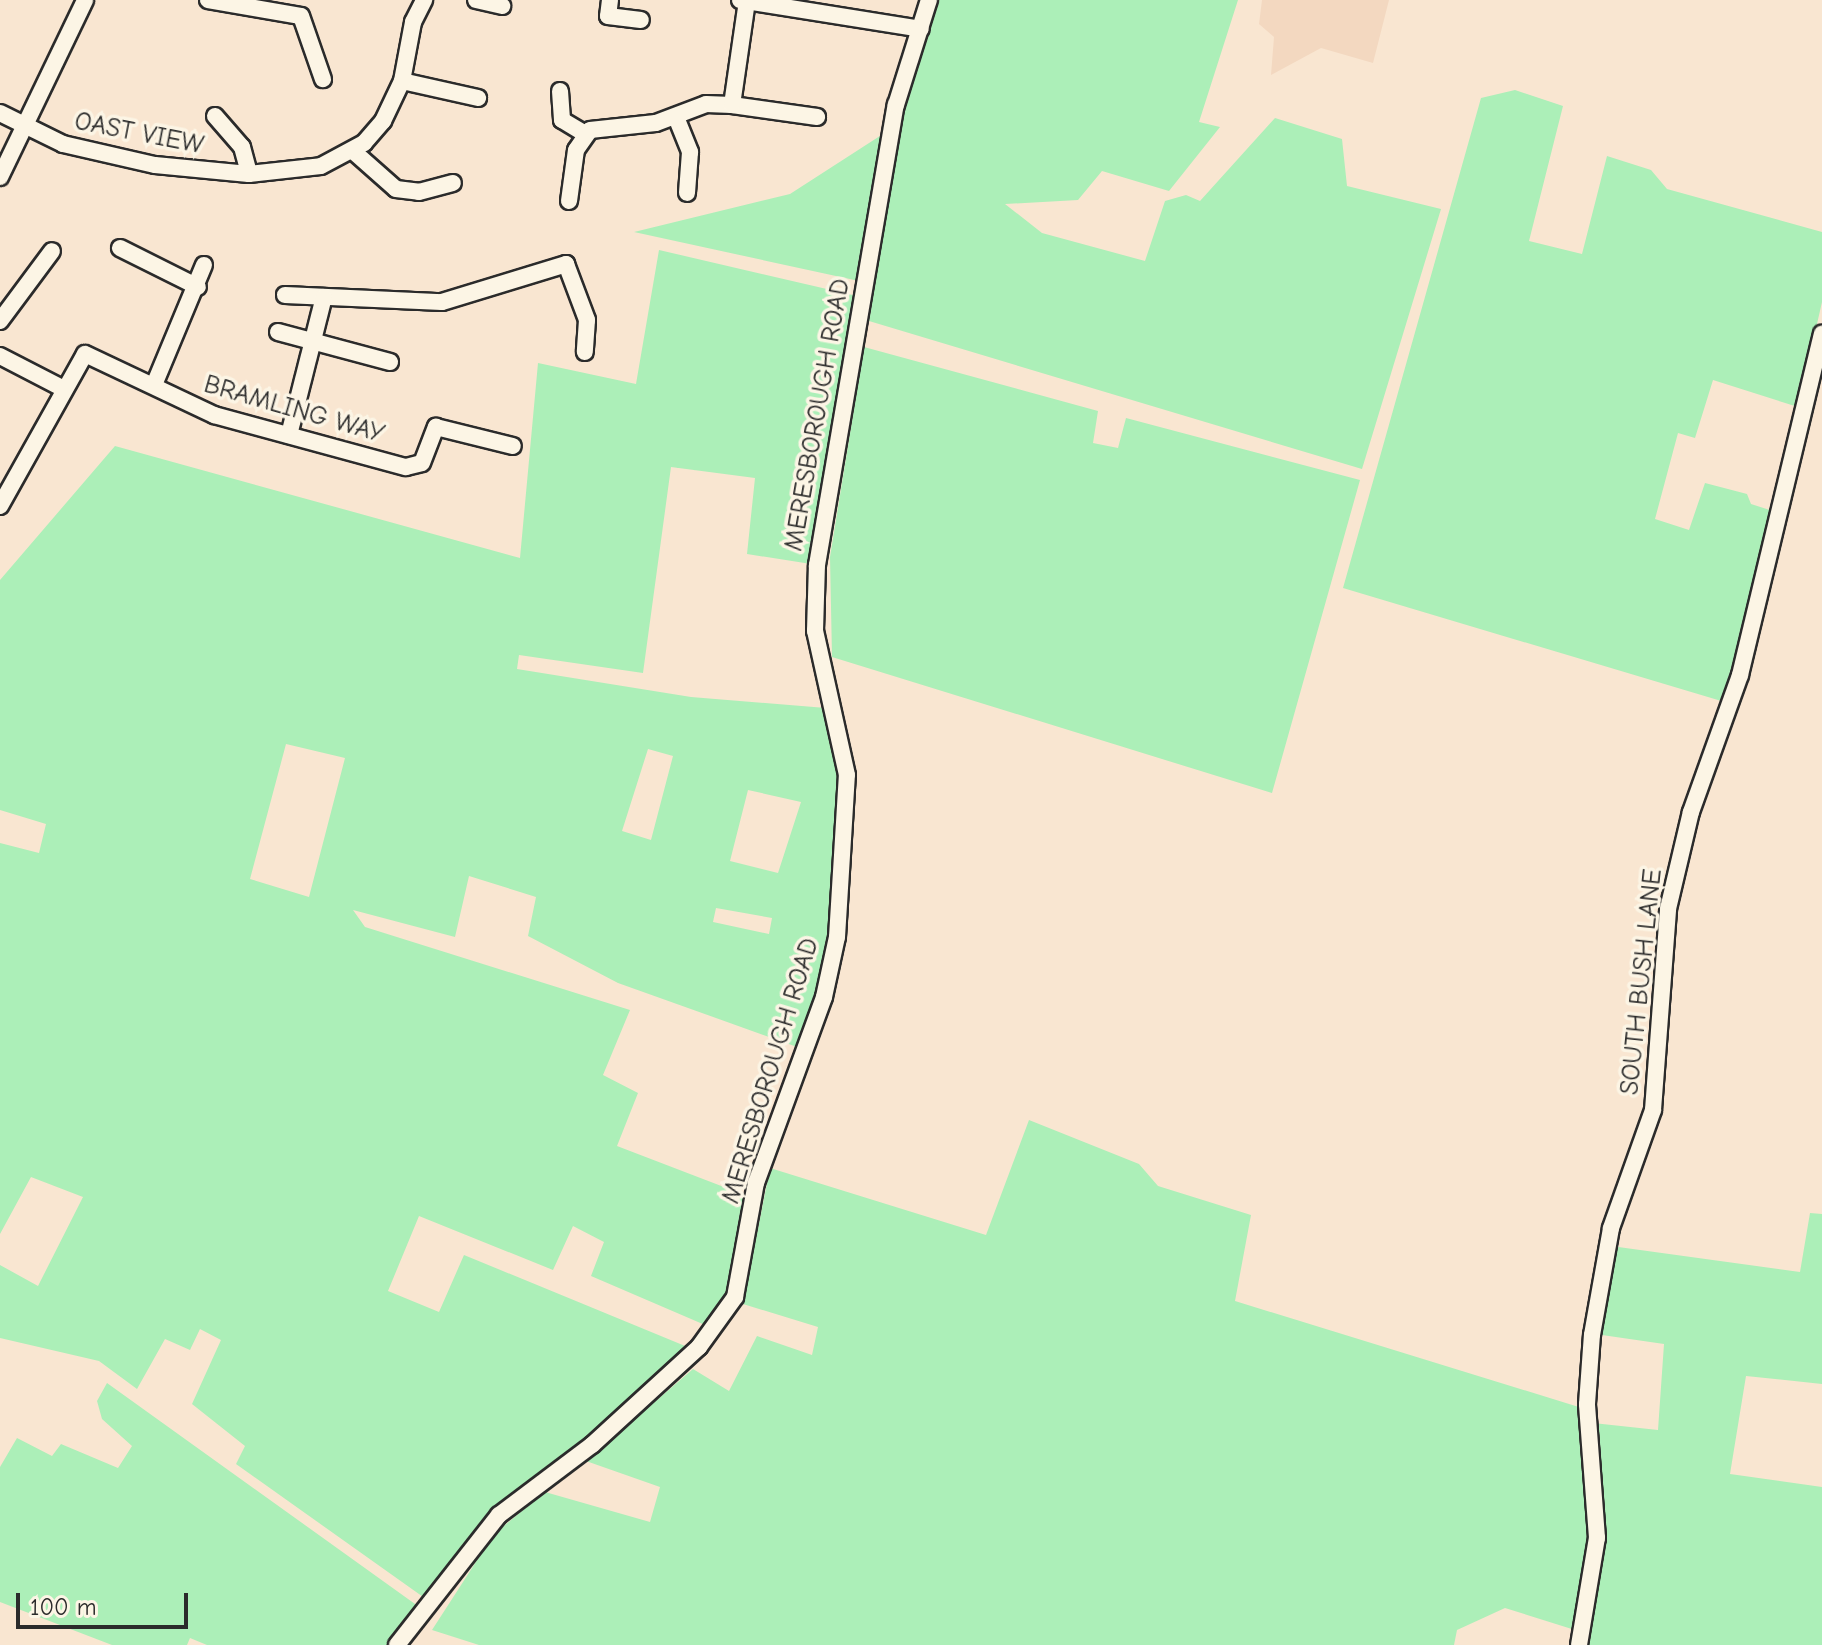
<!DOCTYPE html>
<style>
body{margin:0}
#map{position:relative;width:1822px;height:1645px;overflow:hidden;background:#f9e6d1;font-family:"Comic Neue",sans-serif}
div>[style]{position:absolute}
.built>*{inset:0;background:#f3d8c0}
.green>*{inset:0;background:#acefb8}
.roads{filter:drop-shadow(2px 0 #2b2b2b) drop-shadow(-2px 0 #2b2b2b) drop-shadow(0 2px #2b2b2b) drop-shadow(0 -2px #2b2b2b)}
.minor>*{height:16px;margin:-8px;padding:0 8px;transform-origin:8px;border-radius:8px;background:#fcf5e5}
span{translate:-50% -50%;white-space:nowrap;text-align:center;line-height:1.15;-webkit-text-stroke:7px #fcf5e5;paint-order:stroke}
.street-label{font-size:26px;color:#2b2b2b}
.scale{position:absolute;left:16px;top:1593px;width:172px;height:36px;box-sizing:border-box;border:4px solid #2b2b2b;border-top:0;padding-left:10px;font-size:24px;line-height:28px;white-space:nowrap;color:#2b2b2b;-webkit-text-stroke:6px #fcf5e5;paint-order:stroke}
</style>
<div id="map">
<div class="built">
<i style="clip-path:polygon(1262px 0,1389px 0,1373px 63px,1321px 48px,1271px 75px,1274px 37px,1259px 24px)"></i>
</div>
<div class="green">
<i style="clip-path:polygon(939px 0,1238px 0,1199px 122px,1220px 127px,1169px 191px,1102px 171px,1078px 200px,1005px 204px,1042px 233px,1145px 261px,1165px 201px,1186px 195px,1200px 201px,1275px 118px,1342px 139px,1347px 186px,1441px 209px,1362px 469px,869px 321px,903px 112px)"></i>
<i style="clip-path:polygon(1515px 90px,1563px 106px,1529px 241px,1582px 254px,1607px 156px,1651px 170px,1667px 189px,1822px 232px,1822px 302px,1798px 407px,1713px 380px,1695px 438px,1678px 433px,1655px 519px,1689px 530px,1705px 483px,1747px 494px,1751px 504px,1776px 512px,1728px 703px,1343px 588px,1481px 98px)"></i>
<i style="clip-path:polygon(883px 134px,859px 281px,634px 232px,790px 194px)"></i>
<i style="clip-path:polygon(evenodd,659px 250px,857px 296px,811px 564px,747px 554px,755px 478px,671px 467px,643px 673px,519px 655px,517px 669px,691px 697px,826px 708px,843px 812px,827px 949px,800px 1048px,618px 983px,528px 936px,536px 897px,469px 876px,455px 937px,353px 910px,365px 927px,630px 1010px,603px 1075px,638px 1093px,617px 1146px,750px 1197px,733px 1291px,712px 1328px,591px 1276px,604px 1242px,573px 1226px,553px 1270px,419px 1216px,388px 1291px,439px 1312px,464px 1255px,690px 1348px,571px 1456px,494px 1511px,426px 1599px,236px 1464px,245px 1446px,192px 1404px,221px 1340px,200px 1329px,190px 1350px,165px 1339px,137px 1389px,99px 1361px,0 1338px,0 1265px,38px 1286px,83px 1197px,31px 1177px,0 1234px,0 843px,39px 853px,46px 824px,0 810px,0 580px,115px 446px,520px 558px,538px 363px,636px 384px,659px 250px,286px 744px,345px 758px,309px 897px,250px 879px,286px 744px,659px 250px,648px 749px,673px 756px,651px 840px,622px 831px,648px 749px,659px 250px,748px 790px,801px 802px,778px 873px,730px 861px,748px 790px,659px 250px,716px 908px,772px 918px,769px 934px,713px 922px,716px 908px)"></i>
<i style="clip-path:polygon(864px 347px,1098px 411px,1093px 443px,1118px 448px,1126px 418px,1360px 480px,1272px 793px,832px 657px,830px 557px)"></i>
<i style="clip-path:polygon(1029px 1120px,1139px 1164px,1158px 1186px,1251px 1215px,1235px 1301px,1582px 1408px,1591px 1537px,1575px 1630px,1505px 1608px,1457px 1630px,1454px 1645px,479px 1645px,432px 1630px,494px 1534px,545px 1492px,650px 1522px,660px 1487px,586px 1461px,693px 1369px,729px 1391px,757px 1336px,812px 1355px,818px 1327px,743px 1304px,770px 1168px,986px 1235px)"></i>
<i style="clip-path:polygon(1810px 1213px,1822px 1214px,1822px 1384px,1746px 1376px,1730px 1474px,1822px 1487px,1822px 1645px,1582px 1645px,1591px 1605px,1593px 1423px,1658px 1430px,1664px 1344px,1602px 1335px,1611px 1246px,1800px 1272px)"></i>
<i style="clip-path:polygon(107px 1383px,422px 1609px,391px 1645px,207px 1645px,190px 1638px,187px 1645px,112px 1645px,0 1602px,0 1467px,17px 1438px,52px 1456px,61px 1444px,118px 1468px,132px 1446px,102px 1419px,97px 1401px)"></i>
</div>
<div class="roads">
<div class="minor">
<i style="left:208px;top:0;width:94px;rotate:9.8deg"></i>
<i style="left:301px;top:16px;width:67px;rotate:70.8deg"></i>
<i style="left:476px;top:0;width:27px;rotate:13deg"></i>
<i style="left:610px;top:0;width:16px;rotate:97deg"></i>
<i style="left:608px;top:16px;width:33px;rotate:7deg"></i>
<i style="left:740px;top:0;width:183px;rotate:9.1deg"></i>
<i style="left:402px;top:81px;width:78px;rotate:12.6deg"></i>
<i style="left:560px;top:91px;width:29px;rotate:86deg"></i>
<i style="left:562px;top:120px;width:26px;rotate:31deg"></i>
<i style="left:732px;top:105px;width:86px;rotate:8deg"></i>
<i style="left:0;top:113px;width:70px;rotate:26.2deg"></i>
<i style="left:63px;top:144px;width:94px;rotate:12.9deg"></i>
<i style="left:155px;top:165px;width:94px;rotate:5.5deg"></i>
<i style="left:249px;top:174px;width:72px;rotate:-6.3deg"></i>
<i style="left:321px;top:166px;width:49px;rotate:-28.1deg"></i>
<i style="left:364px;top:143px;width:29px;rotate:-49deg"></i>
<i style="left:383px;top:121px;width:44px;rotate:-64.6deg"></i>
<i style="left:402px;top:81px;width:60px;rotate:-79.4deg"></i>
<i style="left:413px;top:22px;width:25px;rotate:-63deg"></i>
<i style="left:215px;top:116px;width:41px;rotate:48.9deg"></i>
<i style="left:242px;top:147px;width:28px;rotate:75deg"></i>
<i style="left:676px;top:117px;width:38px;rotate:68deg"></i>
<i style="left:690px;top:152px;width:41px;rotate:94.2deg"></i>
<i style="left:353px;top:151px;width:57px;rotate:41.5deg"></i>
<i style="left:396px;top:189px;width:23px;rotate:7deg"></i>
<i style="left:419px;top:192px;width:35px;rotate:-15deg"></i>
<i style="left:0;top:177px;width:196px;rotate:-64.3deg"></i>
<i style="left:569px;top:201px;width:51px;rotate:-82.2deg"></i>
<i style="left:576px;top:150px;width:24px;rotate:-55deg"></i>
<i style="left:590px;top:130px;width:66px;rotate:-6.1deg"></i>
<i style="left:656px;top:123px;width:53px;rotate:-20.8deg"></i>
<i style="left:706px;top:104px;width:26px;rotate:2deg"></i>
<i style="left:732px;top:105px;width:105px;rotate:-81.8deg"></i>
<i style="left:120px;top:248px;width:87px;rotate:26.6deg"></i>
<i style="left:285px;top:295px;width:157px;rotate:2.6deg"></i>
<i style="left:442px;top:302px;width:130px;rotate:-17deg"></i>
<i style="left:566px;top:264px;width:60px;rotate:69.4deg"></i>
<i style="left:587px;top:320px;width:32px;rotate:94deg"></i>
<i style="left:0;top:321px;width:87px;rotate:-53.4deg"></i>
<i style="left:278px;top:332px;width:116px;rotate:15deg"></i>
<i style="left:0;top:356px;width:70px;rotate:27.3deg"></i>
<i style="left:154px;top:385px;width:130px;rotate:-67.4deg"></i>
<i style="left:289px;top:435px;width:142px;rotate:-75.8deg"></i>
<i style="left:0;top:506px;width:174px;rotate:-60.8deg"></i>
<i style="left:85px;top:354px;width:143px;rotate:25.3deg"></i>
<i style="left:214px;top:415px;width:199px;rotate:15.2deg"></i>
<i style="left:406px;top:467px;width:16px;rotate:-14deg"></i>
<i style="left:422px;top:463px;width:39px;rotate:-69deg"></i>
<i style="left:436px;top:427px;width:79px;rotate:13.9deg"></i>
<i style="left:397px;top:1645px;width:165px;rotate:-51.9deg"></i>
<i style="left:499px;top:1515px;width:116px;rotate:-37deg"></i>
<i style="left:592px;top:1445px;width:145px;rotate:-42.5deg"></i>
<i style="left:699px;top:1347px;width:62px;rotate:-54.2deg"></i>
<i style="left:735px;top:1297px;width:116px;rotate:-79.6deg"></i>
<i style="left:756px;top:1183px;width:198px;rotate:-69.9deg"></i>
<i style="left:824px;top:997px;width:61px;rotate:-77.8deg"></i>
<i style="left:837px;top:937px;width:162px;rotate:-86.5deg"></i>
<i style="left:847px;top:775px;width:148px;rotate:-102.5deg"></i>
<i style="left:815px;top:631px;width:66px;rotate:-88.3deg"></i>
<i style="left:817px;top:565px;width:467px;rotate:-80.3deg"></i>
<i style="left:896px;top:105px;width:110px;rotate:-72.6deg"></i>
<i style="left:1579px;top:1645px;width:109px;rotate:-80.5deg"></i>
<i style="left:1597px;top:1538px;width:134px;rotate:-94.3deg"></i>
<i style="left:1587px;top:1404px;width:69px;rotate:-85.9deg"></i>
<i style="left:1592px;top:1335px;width:109px;rotate:-79.9deg"></i>
<i style="left:1611px;top:1228px;width:125px;rotate:-70.4deg"></i>
<i style="left:1653px;top:1110px;width:202px;rotate:-85.7deg"></i>
<i style="left:1668px;top:909px;width:100px;rotate:-76.7deg"></i>
<i style="left:1691px;top:812px;width:145px;rotate:-70.3deg"></i>
<i style="left:1740px;top:675px;width:351px;rotate:-76.5deg"></i>
</div>
</div>
<div class="street-label">
<span style="left:139px;top:134px;rotate:11deg">OAST VIEW</span>
<span style="left:294px;top:410px;rotate:16deg">BRAMLING WAY</span>
<span style="left:818px;top:415px;rotate:-80deg">MERESBOROUGH ROAD</span>
<span style="left:1642px;top:982px;rotate:-84deg">SOUTH BUSH LANE</span>
<span style="left:771px;top:1071px;rotate:-73deg">MERESBOROUGH ROAD</span>
</div>
<div class="scale">100 m</div>
</div>
